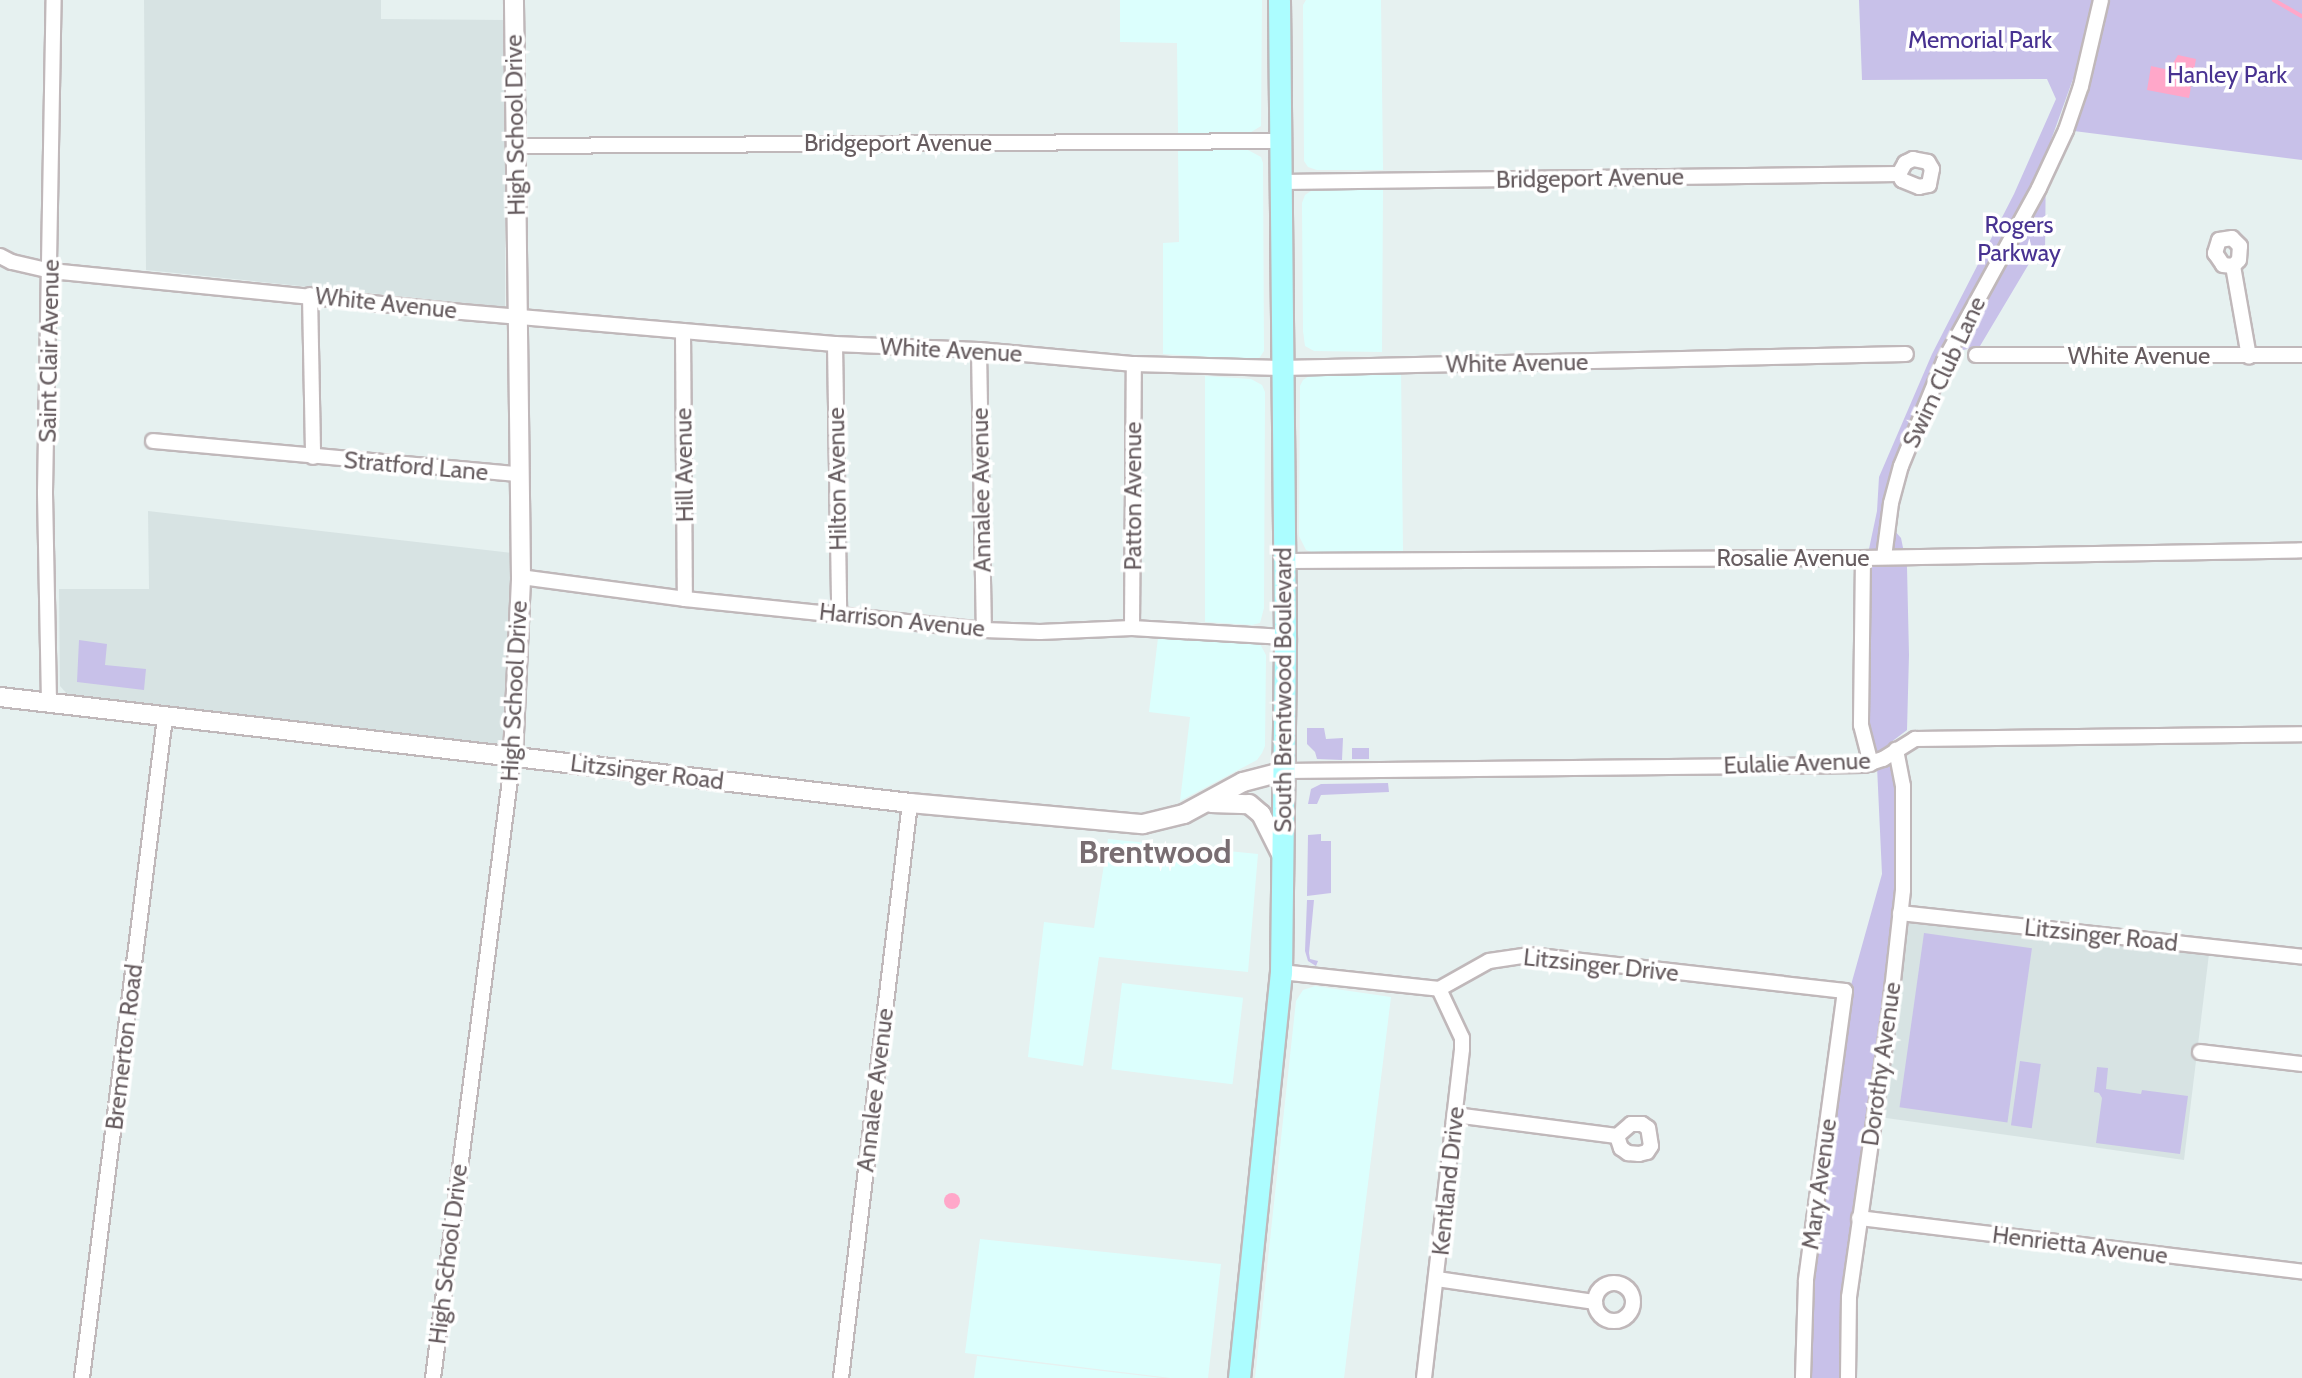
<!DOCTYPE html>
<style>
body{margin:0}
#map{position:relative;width:2302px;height:1378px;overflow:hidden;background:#e6f1f0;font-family:Cabin,sans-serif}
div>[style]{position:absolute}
.commercial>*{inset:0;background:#dcfffd;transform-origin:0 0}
.education>*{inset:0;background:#d7e3e3}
.green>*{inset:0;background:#c8c1e9;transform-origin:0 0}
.water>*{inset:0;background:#ffa7c9}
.round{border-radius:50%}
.stream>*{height:3.5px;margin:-1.75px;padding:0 1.75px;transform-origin:1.75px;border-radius:1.75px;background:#ffa7c9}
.roads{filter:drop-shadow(2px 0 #c0b8ba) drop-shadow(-2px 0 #c0b8ba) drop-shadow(0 2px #c0b8ba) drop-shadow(0 -2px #c0b8ba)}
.minor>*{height:14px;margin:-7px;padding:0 7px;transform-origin:7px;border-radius:7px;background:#fff}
.minor>.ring{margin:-7px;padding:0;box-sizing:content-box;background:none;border:14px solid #fff;border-radius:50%}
.tertiary>*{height:18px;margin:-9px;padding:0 9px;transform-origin:9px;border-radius:9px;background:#fff}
.primary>*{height:21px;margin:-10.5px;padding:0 10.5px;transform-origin:10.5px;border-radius:10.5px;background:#acfdff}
span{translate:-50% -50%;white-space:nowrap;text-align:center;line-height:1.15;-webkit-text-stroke:7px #fff;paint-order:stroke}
.park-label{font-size:24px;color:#483291}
.street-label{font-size:24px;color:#675d60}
.district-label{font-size:32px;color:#796e72;font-weight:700}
</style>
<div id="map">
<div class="commercial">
<i style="clip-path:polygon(1120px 0,1262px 0,1261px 126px,1248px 134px,1178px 134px,1177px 43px,1120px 42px)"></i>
<i style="clip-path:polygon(1306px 0,1381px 0,1383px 170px,1317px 170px,1308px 167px,1304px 161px,1303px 5px)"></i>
<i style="clip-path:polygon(1178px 148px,1248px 150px,1261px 157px,1263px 163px,1264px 351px,1258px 360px,1163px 354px,1163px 243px,1179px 242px)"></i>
<i style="clip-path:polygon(1383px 186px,1382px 352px,1314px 351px,1305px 346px,1303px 331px,1302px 203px,1305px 195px,1317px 187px)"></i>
<i style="clip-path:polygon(1401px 369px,1403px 554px,1314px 553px,1306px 550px,1299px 536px,1300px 386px,1303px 380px,1317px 371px)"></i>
<i style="clip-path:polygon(1205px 376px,1251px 379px,1262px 385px,1265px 392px,1264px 608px,1260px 623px,1252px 625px,1205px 622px)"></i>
<i style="clip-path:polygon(1158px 638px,1252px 641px,1260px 644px,1266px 655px,1265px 746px,1262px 753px,1257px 760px,1180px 801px,1190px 717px,1149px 712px)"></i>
<i style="clip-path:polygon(1108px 839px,1258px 854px,1248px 972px,1099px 957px,1083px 1066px,1028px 1057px,1044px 922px,1094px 928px)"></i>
<i style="left:1122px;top:983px;width:122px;height:87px;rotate:7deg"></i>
<i style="clip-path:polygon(1315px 986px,1391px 997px,1344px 1378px,1255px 1378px,1296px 1001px,1303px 990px)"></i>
<i style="clip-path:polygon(980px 1239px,1221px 1264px,1208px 1378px,1171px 1378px,965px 1353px)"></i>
<i style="clip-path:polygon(977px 1356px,1162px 1378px,974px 1378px)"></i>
</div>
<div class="education">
<i style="clip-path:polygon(144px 0,381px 0,381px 19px,506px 20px,505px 307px,146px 270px)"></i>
<i style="clip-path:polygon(148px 511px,512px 553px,508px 737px,497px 745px,68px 695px,60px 686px,59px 589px,149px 589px)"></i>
<i style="clip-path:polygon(1910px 920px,2209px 954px,2184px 1160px,1879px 1117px,1904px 928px)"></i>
</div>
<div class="green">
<i style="clip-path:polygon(1859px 0,2302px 0,2302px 160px,2066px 130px,2082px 79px,2073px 79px,2046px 154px,2045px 253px,2030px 262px,1980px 346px,1951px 353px,1905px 466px,1894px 506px,1894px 530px,1901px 538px,1907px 567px,1909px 655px,1907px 730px,1890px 743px,1898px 799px,1894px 912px,1841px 1304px,1841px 1378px,1810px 1378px,1809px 1311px,1851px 985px,1882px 874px,1876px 745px,1868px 738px,1866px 605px,1869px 549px,1877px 511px,1879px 477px,1932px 354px,2014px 194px,2056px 99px,2047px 79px,1862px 80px)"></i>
<i style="clip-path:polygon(79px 640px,107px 644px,105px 665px,146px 669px,144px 690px,77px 682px)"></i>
<i style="clip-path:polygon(1307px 728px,1324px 728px,1326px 739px,1343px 738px,1342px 760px,1317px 759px,1315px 752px,1307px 744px)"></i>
<i style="left:1352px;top:748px;width:17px;height:11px"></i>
<i style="clip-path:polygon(1388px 783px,1389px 792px,1321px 795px,1317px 804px,1308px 804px,1311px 789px,1321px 784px)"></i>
<i style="clip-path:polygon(1321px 834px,1321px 841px,1331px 841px,1331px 893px,1307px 896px,1308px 835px)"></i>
<i style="clip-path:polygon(1307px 900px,1314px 900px,1309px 953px,1310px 959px,1318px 961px,1316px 966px,1308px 961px,1305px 951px)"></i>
<i style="left:1924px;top:933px;width:109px;height:176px;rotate:8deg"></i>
<i style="left:2020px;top:1061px;width:21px;height:65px;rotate:8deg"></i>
<i style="clip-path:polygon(2097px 1067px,2108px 1068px,2106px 1089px,2141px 1094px,2142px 1090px,2188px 1096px,2180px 1154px,2096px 1143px,2102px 1098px,2099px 1093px,2094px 1092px)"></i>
</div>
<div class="water">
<i style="clip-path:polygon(2178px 55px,2196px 59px,2189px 98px,2147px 90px,2151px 66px,2169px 70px)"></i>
<i class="round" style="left:944px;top:1193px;width:16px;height:16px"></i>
</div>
<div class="stream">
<i style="left:2274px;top:0;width:32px;rotate:30deg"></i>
</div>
<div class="roads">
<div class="minor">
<i style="left:516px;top:146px;width:765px;rotate:-0.37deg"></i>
<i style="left:1281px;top:182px;width:618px;rotate:-0.74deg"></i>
<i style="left:1899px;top:174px;width:13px;rotate:-61deg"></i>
<i style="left:1905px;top:163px;width:9px;rotate:-27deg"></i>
<i style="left:1913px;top:159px;width:15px;rotate:11deg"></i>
<i style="left:1928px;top:162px;width:8px;rotate:60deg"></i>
<i style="left:1932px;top:169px;width:16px;rotate:101deg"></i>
<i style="left:1929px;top:185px;width:10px;rotate:169deg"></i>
<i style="left:1919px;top:187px;width:18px;rotate:-158deg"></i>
<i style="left:1902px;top:180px;width:7px;rotate:-117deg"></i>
<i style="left:0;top:256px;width:13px;rotate:27deg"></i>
<i style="left:12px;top:262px;width:40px;rotate:13deg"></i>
<i style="left:51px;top:271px;width:413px;rotate:5.7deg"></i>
<i style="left:462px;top:312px;width:374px;rotate:4.9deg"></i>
<i style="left:835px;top:344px;width:144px;rotate:2.4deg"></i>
<i style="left:979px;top:350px;width:156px;rotate:5.2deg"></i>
<i style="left:1134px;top:364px;width:147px;rotate:1.6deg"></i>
<i style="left:1281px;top:368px;width:625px;rotate:-1.28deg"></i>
<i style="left:2233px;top:266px;width:8px;rotate:-45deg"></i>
<i style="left:2239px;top:260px;width:14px;rotate:-86deg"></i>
<i style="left:2240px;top:246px;width:11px;rotate:-135deg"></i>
<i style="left:2232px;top:238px;width:13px;rotate:171deg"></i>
<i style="left:2219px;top:240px;width:14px;rotate:107deg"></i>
<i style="left:2215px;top:253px;width:14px;rotate:56deg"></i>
<i style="left:2223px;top:265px;width:10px;rotate:6deg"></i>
<i style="left:2233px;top:266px;width:92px;rotate:80deg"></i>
<i style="left:310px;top:295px;width:162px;rotate:88.9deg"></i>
<i style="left:683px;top:331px;width:268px;rotate:89.6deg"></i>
<i style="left:835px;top:344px;width:269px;rotate:89.1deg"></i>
<i style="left:979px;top:350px;width:280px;rotate:89deg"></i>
<i style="left:1976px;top:355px;width:326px"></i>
<i style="left:153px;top:441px;width:367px;rotate:5.2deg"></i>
<i style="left:1884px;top:557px;width:54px;rotate:-82.6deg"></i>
<i style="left:1891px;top:503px;width:38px;rotate:-75deg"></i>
<i style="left:1901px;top:466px;width:113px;rotate:-67.7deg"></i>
<i style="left:1944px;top:361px;width:197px;rotate:-61.2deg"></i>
<i style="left:2039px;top:188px;width:64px;rotate:-65deg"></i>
<i style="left:2066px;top:130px;width:46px;rotate:-71.2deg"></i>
<i style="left:2081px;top:86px;width:88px;rotate:-76.9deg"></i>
<i style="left:1863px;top:558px;width:167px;rotate:90.7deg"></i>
<i style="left:1861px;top:725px;width:40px;rotate:75.6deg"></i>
<i style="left:1284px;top:561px;width:579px;rotate:-0.3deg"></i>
<i style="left:1863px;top:558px;width:439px;rotate:-1deg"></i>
<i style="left:521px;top:577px;width:165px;rotate:7.6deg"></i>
<i style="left:685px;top:599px;width:301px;rotate:5.9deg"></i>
<i style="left:984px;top:630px;width:56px;rotate:2deg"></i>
<i style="left:1040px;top:632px;width:92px;rotate:-2.5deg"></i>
<i style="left:1132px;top:628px;width:153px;rotate:3.4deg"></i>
<i style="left:1132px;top:628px;width:264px;rotate:-89.6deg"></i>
<i style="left:49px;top:702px;width:210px;rotate:-91.1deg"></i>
<i style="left:45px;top:492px;width:492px;rotate:-89deg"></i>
<i style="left:1285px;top:771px;width:579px;rotate:-0.59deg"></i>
<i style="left:1864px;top:765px;width:20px;rotate:-18deg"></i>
<i style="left:1883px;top:759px;width:38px;rotate:-32deg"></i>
<i style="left:1915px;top:739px;width:387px;rotate:-0.7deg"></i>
<i style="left:1900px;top:913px;width:404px;rotate:6.2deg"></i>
<i style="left:1281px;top:972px;width:159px;rotate:6.1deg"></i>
<i style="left:1439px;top:989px;width:57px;rotate:-29.2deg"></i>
<i style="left:1489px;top:961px;width:40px;rotate:-8.5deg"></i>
<i style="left:1529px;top:955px;width:318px;rotate:6.5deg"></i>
<i style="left:1845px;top:991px;width:293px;rotate:97.7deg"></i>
<i style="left:1806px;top:1281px;width:97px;rotate:91.8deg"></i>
<i style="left:2200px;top:1052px;width:103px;rotate:6.7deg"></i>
<i style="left:1455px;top:1115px;width:163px;rotate:7.4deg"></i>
<i style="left:1617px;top:1136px;width:13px;rotate:72deg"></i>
<i style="left:1621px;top:1148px;width:9px;rotate:36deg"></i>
<i style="left:1628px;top:1153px;width:11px;rotate:5deg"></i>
<i style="left:1639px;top:1154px;width:8px;rotate:-14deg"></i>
<i style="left:1647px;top:1152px;width:7px;rotate:-56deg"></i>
<i style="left:1651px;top:1146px;width:18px;rotate:-99deg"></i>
<i style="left:1648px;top:1128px;width:7px;rotate:-146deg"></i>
<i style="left:1642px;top:1124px;width:11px;rotate:180deg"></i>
<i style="left:1631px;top:1124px;width:18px;rotate:139deg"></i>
<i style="left:1859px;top:1218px;width:446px;rotate:6.9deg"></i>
<i style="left:1437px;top:1279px;width:160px;rotate:8.3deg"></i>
<i class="ring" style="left:1595px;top:1283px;width:24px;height:24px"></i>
<i style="left:82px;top:1378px;width:666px;rotate:-82.84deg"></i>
<i style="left:433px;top:1378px;width:627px;rotate:-82.67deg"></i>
<i style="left:841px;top:1378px;width:579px;rotate:-83.16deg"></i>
<i style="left:1424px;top:1378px;width:331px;rotate:-83.4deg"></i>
<i style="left:1462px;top:1049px;width:11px;rotate:-90deg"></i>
<i style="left:1462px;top:1038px;width:54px;rotate:-115.1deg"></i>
<i style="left:1848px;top:1378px;width:81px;rotate:-89.3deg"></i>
<i style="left:1849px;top:1297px;width:292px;rotate:-81.9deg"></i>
<i style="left:1890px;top:1008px;width:119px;rotate:-83.7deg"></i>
<i style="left:1903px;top:890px;width:104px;rotate:-90deg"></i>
<i style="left:1903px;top:786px;width:37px;rotate:-101deg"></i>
</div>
<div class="tertiary">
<i style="left:0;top:697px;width:916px;rotate:6.64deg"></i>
<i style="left:910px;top:803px;width:234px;rotate:5.2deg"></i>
<i style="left:1143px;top:824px;width:42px;rotate:-13.7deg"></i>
<i style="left:1184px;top:814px;width:67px;rotate:-28.5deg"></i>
<i style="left:1243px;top:782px;width:43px;rotate:-14.7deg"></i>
<i style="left:513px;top:756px;width:179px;rotate:-87.4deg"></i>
<i style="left:521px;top:577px;width:577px;rotate:-90.7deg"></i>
<i style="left:1211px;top:803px;width:38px;rotate:2deg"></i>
<i style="left:1249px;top:804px;width:16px;rotate:40deg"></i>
<i style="left:1261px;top:814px;width:45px;rotate:63.4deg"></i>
</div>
<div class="primary">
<i style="left:1239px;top:1378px;width:408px;rotate:-84.1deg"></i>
<i style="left:1281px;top:972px;width:335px;rotate:-89.3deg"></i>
<i style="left:1285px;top:637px;width:637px;rotate:-90.54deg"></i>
</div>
</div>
<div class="park-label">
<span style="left:1980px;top:40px">Memorial Park</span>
<span style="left:2227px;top:75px">Hanley Park</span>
<span style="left:2019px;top:239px">Rogers<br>Parkway</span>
</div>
<div class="street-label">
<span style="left:515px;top:125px;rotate:-91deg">High School Drive</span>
<span style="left:898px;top:143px">Bridgeport Avenue</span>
<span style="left:1590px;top:178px;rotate:-1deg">Bridgeport Avenue</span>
<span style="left:386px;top:303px;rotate:6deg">White Avenue</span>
<span style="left:951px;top:350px;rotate:3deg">White Avenue</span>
<span style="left:49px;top:351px;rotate:-89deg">Saint Clair Avenue</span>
<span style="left:2139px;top:356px">White Avenue</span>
<span style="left:1517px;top:363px;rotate:-1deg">White Avenue</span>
<span style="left:1944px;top:372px;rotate:-65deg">Swim Club Lane</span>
<span style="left:684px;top:465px;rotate:-91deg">Hill Avenue</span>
<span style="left:416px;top:466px;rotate:5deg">Stratford Lane</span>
<span style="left:837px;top:479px;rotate:-91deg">Hilton Avenue</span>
<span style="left:981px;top:490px;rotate:-91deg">Annalee Avenue</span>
<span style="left:1133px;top:496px;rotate:-90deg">Patton Avenue</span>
<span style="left:1793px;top:558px">Rosalie Avenue</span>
<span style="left:902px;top:620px;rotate:6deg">Harrison Avenue</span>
<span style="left:1283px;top:690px;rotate:-90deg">South Brentwood Boulevard</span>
<span style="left:514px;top:691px;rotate:-87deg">High School Drive</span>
<span style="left:1797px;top:763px;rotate:-2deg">Eulalie Avenue</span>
<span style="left:647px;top:772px;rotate:7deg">Litzsinger Road</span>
<span style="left:2101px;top:935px;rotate:6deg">Litzsinger Road</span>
<span style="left:1601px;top:965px;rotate:6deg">Litzsinger Drive</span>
<span style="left:124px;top:1047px;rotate:-83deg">Bremerton Road</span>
<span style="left:1881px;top:1064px;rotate:-82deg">Dorothy Avenue</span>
<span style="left:875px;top:1090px;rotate:-83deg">Annalee Avenue</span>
<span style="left:1448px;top:1181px;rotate:-84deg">Kentland Drive</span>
<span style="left:1819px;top:1184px;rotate:-82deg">Mary Avenue</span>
<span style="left:2080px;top:1245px;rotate:7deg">Henrietta Avenue</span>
<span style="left:448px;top:1254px;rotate:-83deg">High School Drive</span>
</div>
<div class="district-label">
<span style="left:1155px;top:852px">Brentwood</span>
</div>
</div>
